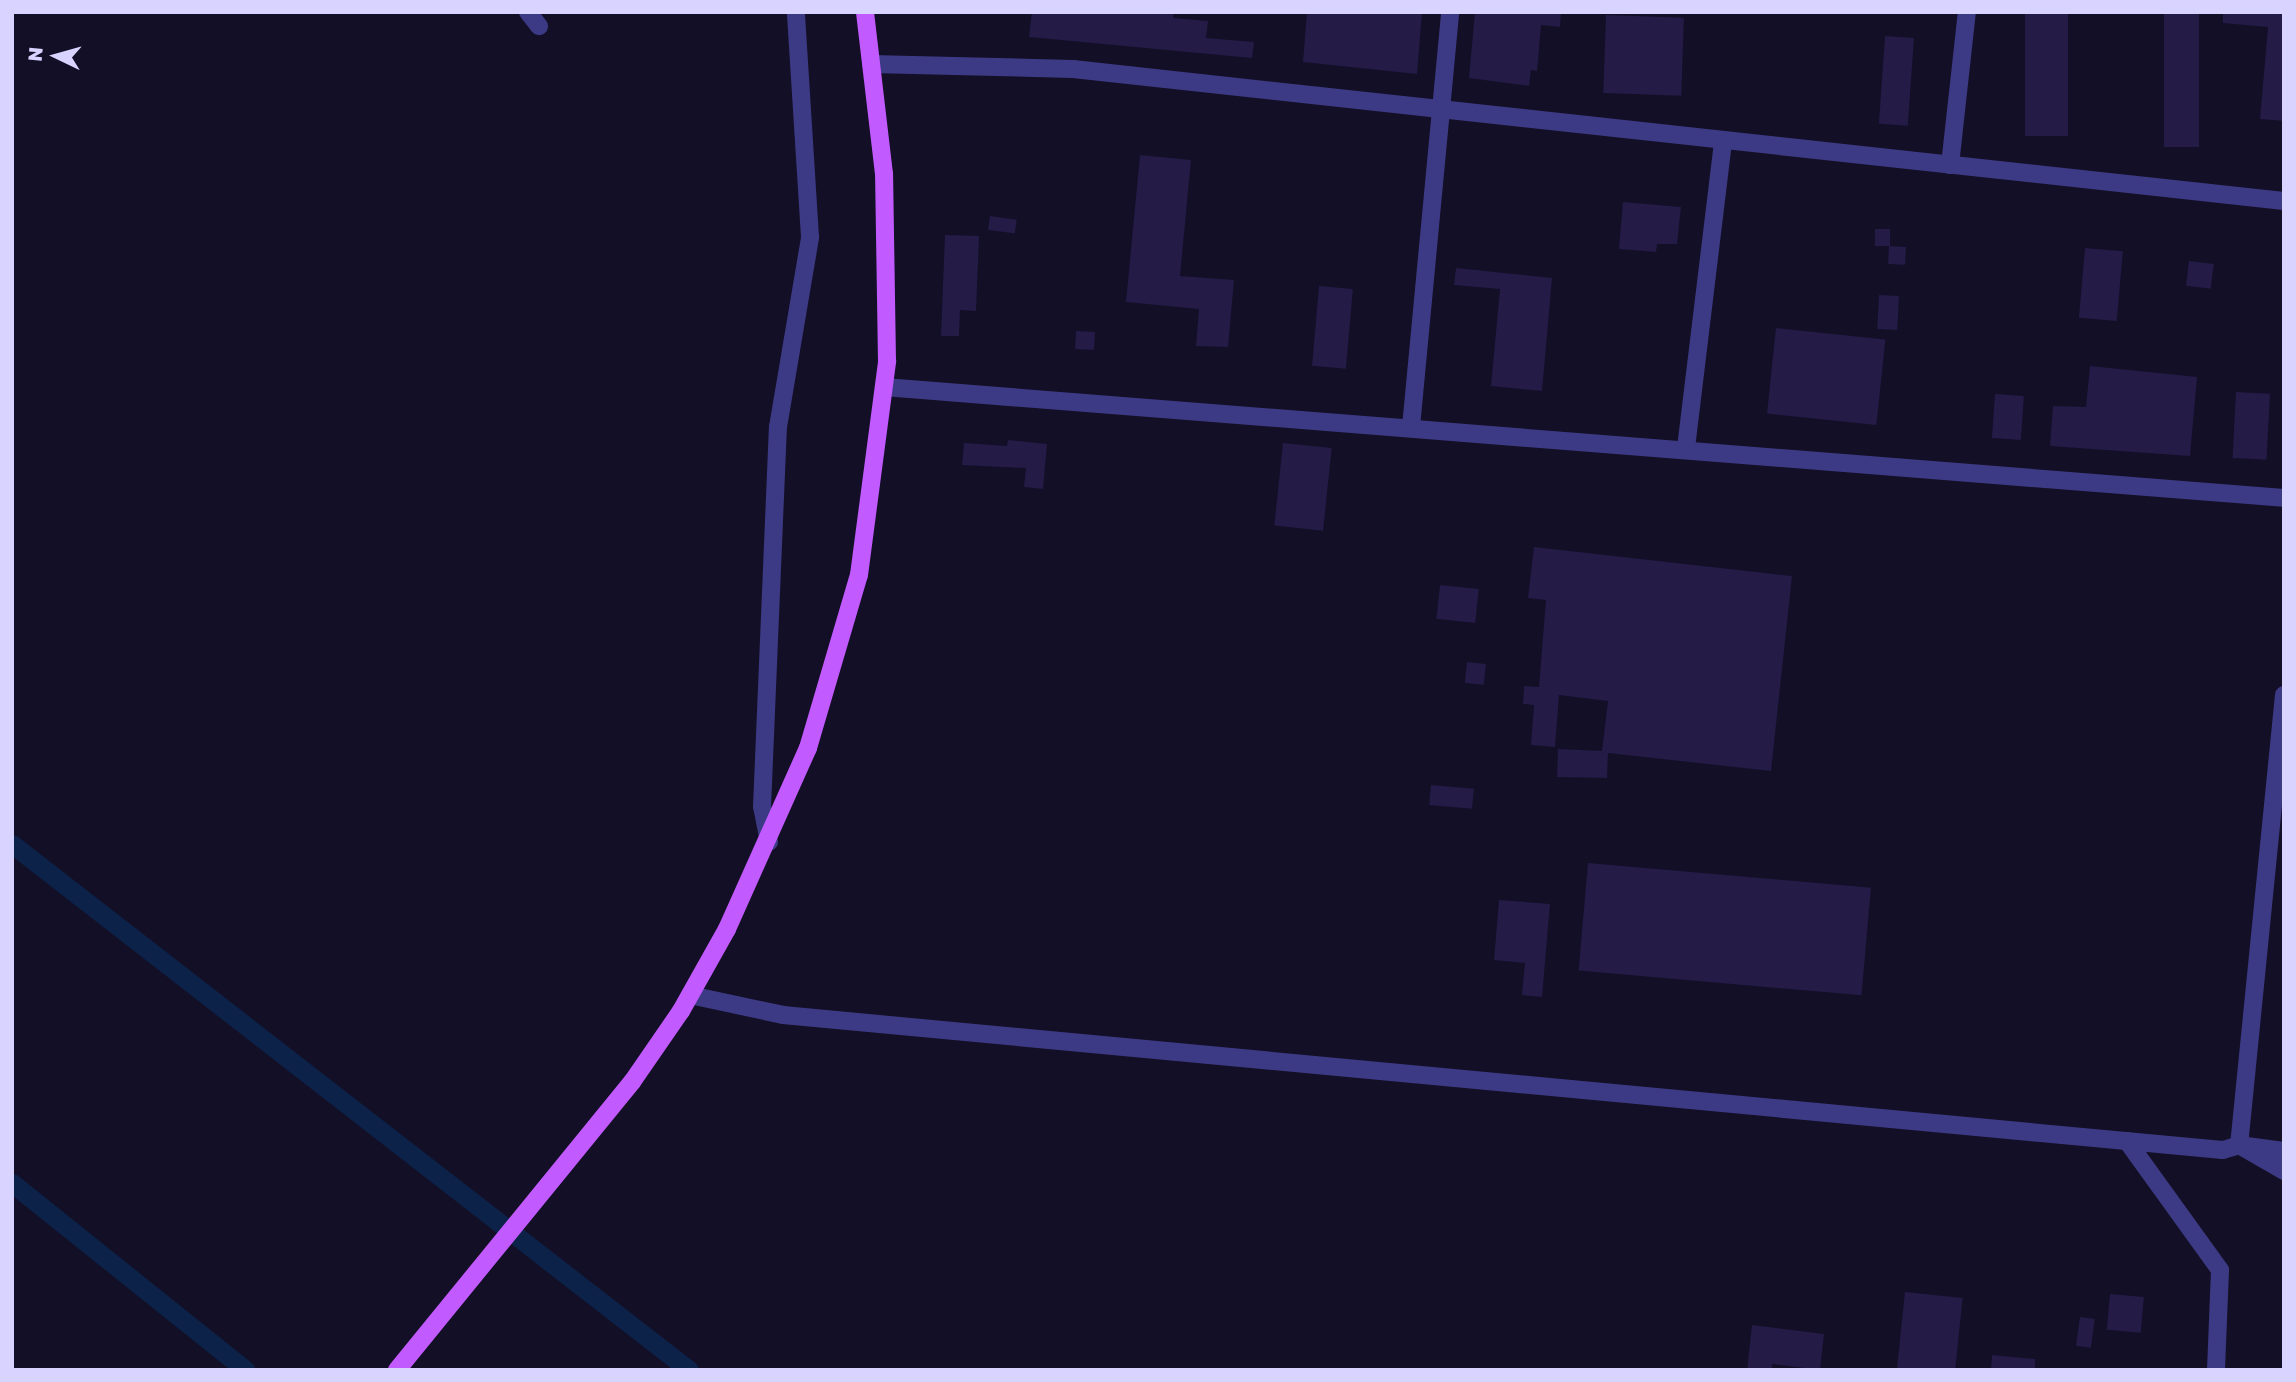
<!DOCTYPE html>
<style>
body{margin:0}
#map{position:relative;width:2296px;height:1382px;overflow:hidden;background:#130f26;font-family:"Golos Text",sans-serif}
div>[style]{position:absolute}
.canal>*{height:19px;margin:-9.5px;padding:0 9.5px;transform-origin:9.5px;border-radius:9.5px;background:#0c2248}
.building>*{inset:0;background:#241b47;transform-origin:0 0}
.minor>*{height:18px;margin:-9px;padding:0 9px;transform-origin:9px;border-radius:9px;background:#3d3a85}
.primary>*{height:18px;margin:-9px;padding:0 9px;transform-origin:9px;border-radius:9px;background:#c25bff}
span{translate:-50% -50%;white-space:nowrap;text-align:center;line-height:1.15;-webkit-text-stroke:6px #130f26;paint-order:stroke}
.frame{position:absolute;inset:0;border:14px solid #d9d4ff;pointer-events:none}
.north{position:absolute;left:21px;top:21px;width:70px;height:70px;-webkit-text-stroke:5px #130f26;paint-order:stroke;rotate:275deg;font-size:19px;font-weight:700;line-height:28px;text-align:center;color:#d9d4ff}
.north::after{content:'';display:block;margin:auto;width:24px;height:32px;background:#d9d4ff;clip-path:polygon(50% 0,100% 100%,50% 72%,0 100%)}
</style>
<div id="map">
<div class="canal">
<i style="left:12px;top:844px;width:857px;rotate:37.85deg"></i>
<i style="left:12px;top:1183px;width:299px;rotate:38.7deg"></i>
</div>
<div class="building">
<i style="clip-path:polygon(1032px 12px,1174px 12px,1173px 18px,1208px 21px,1206px 38px,1254px 42px,1252px 58px,1029px 37px)"></i>
<i style="clip-path:polygon(1307px 12px,1422px 12px,1417px 74px,1303px 62px)"></i>
<i style="clip-path:polygon(1475px 12px,1561px 12px,1560px 27px,1541px 25px,1537px 71px,1531px 70px,1529px 86px,1469px 78px)"></i>
<i style="left:2025px;top:12px;width:43px;height:124px"></i>
<i style="left:2164px;top:12px;width:35px;height:135px"></i>
<i style="clip-path:polygon(2223px 12px,2284px 12px,2284px 121px,2260px 119px,2268px 27px,2223px 23px)"></i>
<i style="left:1606px;top:15px;width:78px;height:78px;rotate:2deg"></i>
<i style="left:1885px;top:36px;width:29px;height:88px;rotate:4deg"></i>
<i style="clip-path:polygon(1140px 155px,1191px 160px,1180px 276px,1234px 280px,1228px 347px,1196px 346px,1199px 309px,1126px 302px)"></i>
<i style="clip-path:polygon(1623px 202px,1681px 207px,1677px 244px,1657px 244px,1656px 252px,1619px 249px)"></i>
<i style="left:990px;top:216px;width:27px;height:14px;rotate:8deg"></i>
<i style="left:1875px;top:229px;width:15px;height:17px"></i>
<i style="clip-path:polygon(945px 235px,979px 236px,976px 311px,960px 310px,959px 336px,941px 336px)"></i>
<i style="left:1889px;top:246px;width:17px;height:18px;rotate:3deg"></i>
<i style="left:2085px;top:248px;width:38px;height:70px;rotate:5deg"></i>
<i style="left:2189px;top:261px;width:25px;height:25px;rotate:7deg"></i>
<i style="clip-path:polygon(1456px 268px,1552px 278px,1542px 391px,1491px 386px,1500px 289px,1454px 285px)"></i>
<i style="left:1319px;top:286px;width:34px;height:80px;rotate:5deg"></i>
<i style="left:1879px;top:295px;width:20px;height:34px;rotate:3deg"></i>
<i style="left:1776px;top:328px;width:110px;height:86px;rotate:6deg"></i>
<i style="left:1076px;top:331px;width:19px;height:18px;rotate:3deg"></i>
<i style="clip-path:polygon(2090px 366px,2197px 377px,2190px 456px,2050px 446px,2053px 406px,2086px 407px)"></i>
<i style="left:2236px;top:392px;width:34px;height:66px;rotate:3deg"></i>
<i style="left:1995px;top:394px;width:29px;height:44px;rotate:4deg"></i>
<i style="clip-path:polygon(1008px 440px,1047px 444px,1043px 489px,1024px 487px,1026px 468px,962px 465px,964px 443px,1007px 446px)"></i>
<i style="left:1283px;top:443px;width:49px;height:83px;rotate:6deg"></i>
<i style="clip-path:polygon(1534px 547px,1792px 576px,1771px 771px,1608px 753px,1607px 778px,1557px 777px,1558px 749px,1602px 751px,1608px 701px,1559px 695px,1555px 747px,1531px 745px,1534px 705px,1523px 704px,1524px 686px,1539px 687px,1546px 600px,1528px 598px)"></i>
<i style="left:1440px;top:585px;width:39px;height:34px;rotate:6deg"></i>
<i style="left:1467px;top:662px;width:19px;height:21px;rotate:6deg"></i>
<i style="left:1431px;top:785px;width:43px;height:20px;rotate:5deg"></i>
<i style="left:1588px;top:863px;width:284px;height:108px;rotate:5deg"></i>
<i style="clip-path:polygon(1499px 900px,1550px 904px,1542px 997px,1522px 995px,1525px 963px,1494px 960px)"></i>
<i style="left:1905px;top:1292px;width:58px;height:78px;rotate:6deg"></i>
<i style="left:2110px;top:1294px;width:34px;height:36px;rotate:5deg"></i>
<i style="left:2080px;top:1317px;width:15px;height:29px;rotate:8deg"></i>
<i style="clip-path:polygon(1752px 1325px,1824px 1334px,1820px 1370px,1772px 1364px,1772px 1370px,1747px 1370px)"></i>
<i style="clip-path:polygon(1992px 1355px,2035px 1359px,2035px 1370px,1991px 1370px)"></i>
</div>
<div class="minor">
<i style="left:528px;top:12px;width:18px;rotate:52deg"></i>
<i style="left:871px;top:64px;width:202px;rotate:1.4deg"></i>
<i style="left:1073px;top:69px;width:1218px;rotate:6.22deg"></i>
<i style="left:1950px;top:165px;width:154px;rotate:-83.7deg"></i>
<i style="left:884px;top:387px;width:1404px;rotate:4.53deg"></i>
<i style="left:1411px;top:427px;width:417px;rotate:-84.6deg"></i>
<i style="left:1686px;top:448px;width:310px;rotate:-83.1deg"></i>
<i style="left:2284px;top:695px;width:452px;rotate:95.7deg"></i>
<i style="left:2239px;top:1145px;width:52px;rotate:30deg"></i>
<i style="left:769px;top:842px;width:36px;rotate:-101deg"></i>
<i style="left:762px;top:807px;width:380px;rotate:-87.6deg"></i>
<i style="left:778px;top:427px;width:193px;rotate:-80.4deg"></i>
<i style="left:810px;top:237px;width:225px;rotate:-93.6deg"></i>
<i style="left:690px;top:995px;width:95px;rotate:12.1deg"></i>
<i style="left:783px;top:1015px;width:1446px;rotate:5.36deg"></i>
<i style="left:2223px;top:1150px;width:17px;rotate:-17deg"></i>
<i style="left:2239px;top:1145px;width:45px;rotate:7.6deg"></i>
<i style="left:2127px;top:1141px;width:159px;rotate:54.2deg"></i>
<i style="left:2220px;top:1270px;width:100px;rotate:92.3deg"></i>
</div>
<div class="primary">
<i style="left:397px;top:1370px;width:372px;rotate:-50.8deg"></i>
<i style="left:632px;top:1082px;width:86px;rotate:-55.4deg"></i>
<i style="left:681px;top:1011px;width:94px;rotate:-60.7deg"></i>
<i style="left:727px;top:929px;width:198px;rotate:-65.9deg"></i>
<i style="left:808px;top:748px;width:180px;rotate:-73.6deg"></i>
<i style="left:859px;top:575px;width:216px;rotate:-82.5deg"></i>
<i style="left:887px;top:361px;width:187px;rotate:-90.9deg"></i>
<i style="left:884px;top:174px;width:163px;rotate:-96.7deg"></i>
</div>
<div class="frame"></div>
<div class="north">N</div>
</div>
